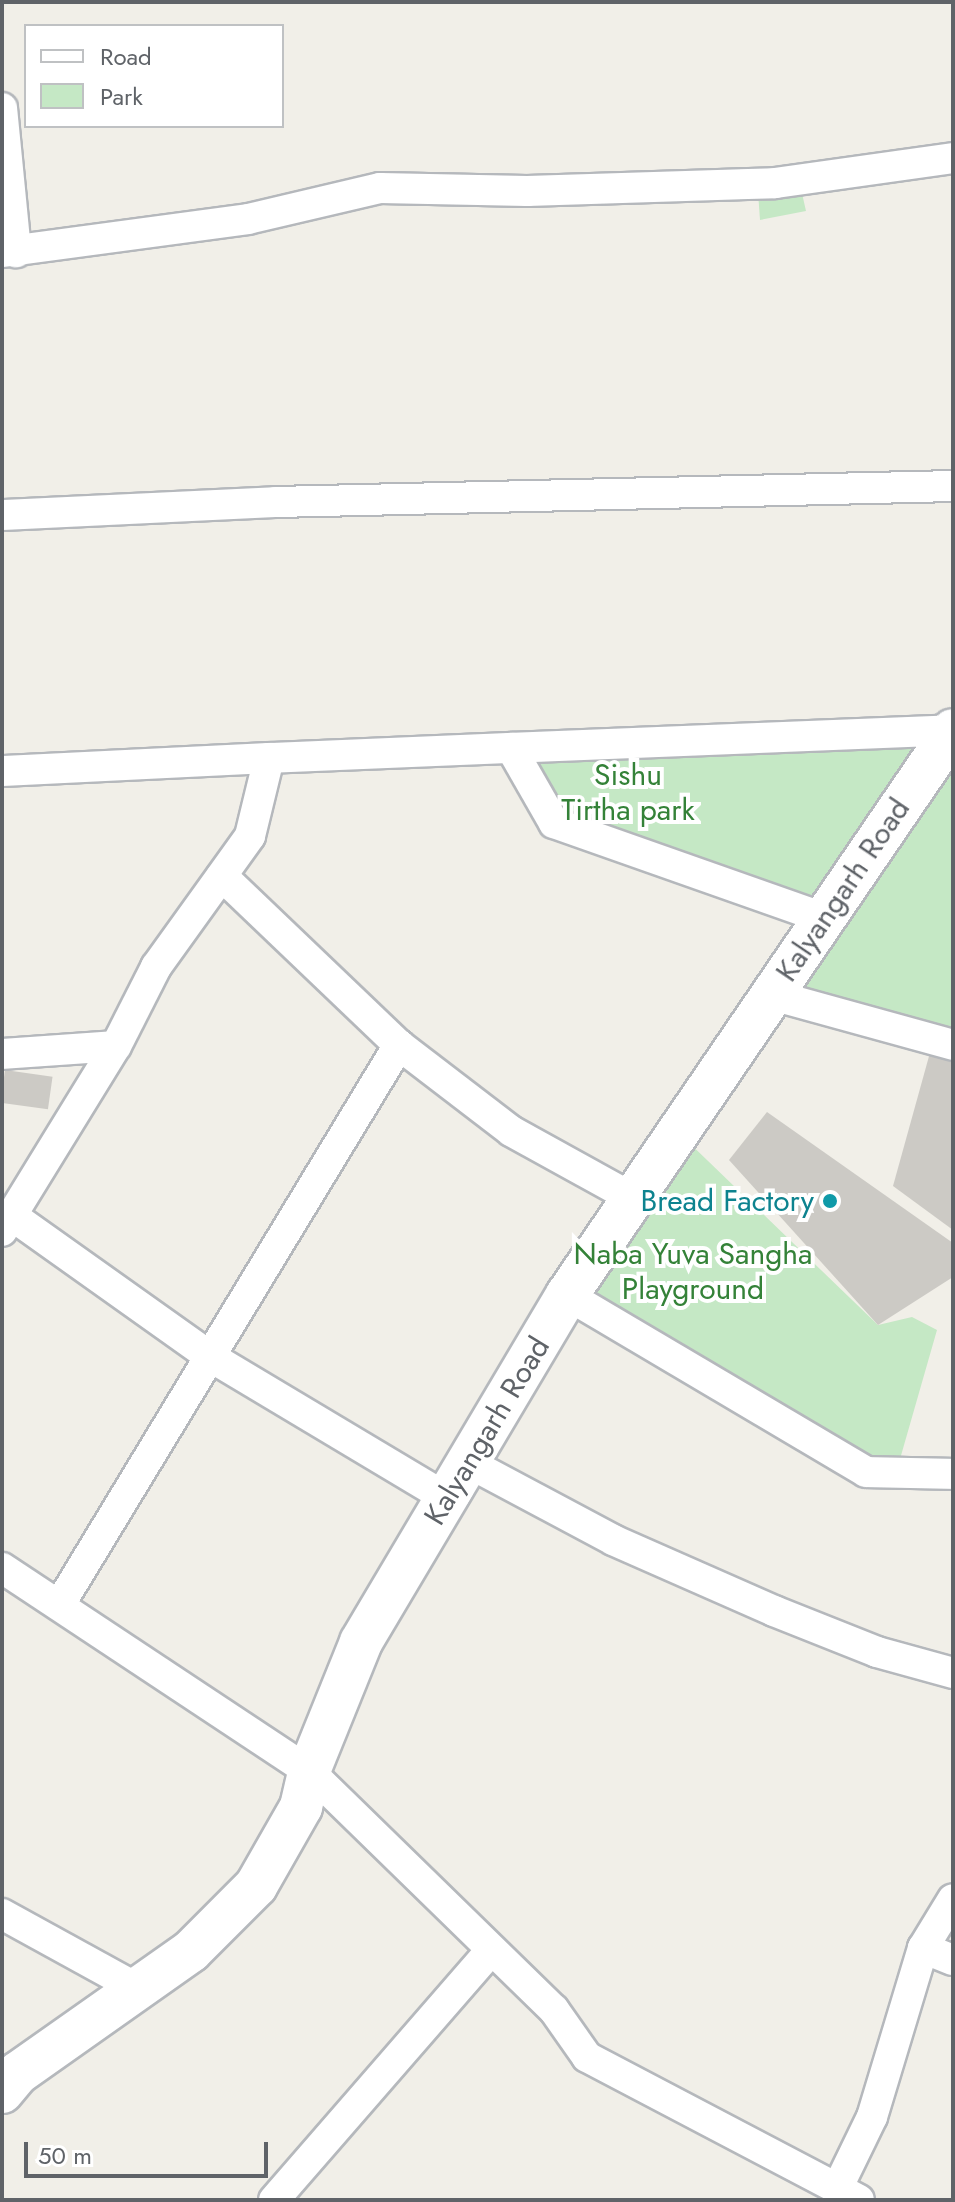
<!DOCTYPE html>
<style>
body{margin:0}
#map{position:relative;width:955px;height:2202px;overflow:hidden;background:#f1efe8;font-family:Jost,sans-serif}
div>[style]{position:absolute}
.green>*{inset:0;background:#c5e8c5}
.building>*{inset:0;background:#cccac5;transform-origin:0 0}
.roads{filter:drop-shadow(2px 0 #b5b8bc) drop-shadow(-2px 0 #b5b8bc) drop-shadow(0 2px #b5b8bc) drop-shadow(0 -2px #b5b8bc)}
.street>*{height:30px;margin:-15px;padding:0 15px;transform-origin:15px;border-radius:15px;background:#fff}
.secondary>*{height:42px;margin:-21px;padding:0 21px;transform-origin:21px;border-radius:21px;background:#fff}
.dots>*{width:22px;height:22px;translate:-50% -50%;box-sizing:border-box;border:4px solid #fff;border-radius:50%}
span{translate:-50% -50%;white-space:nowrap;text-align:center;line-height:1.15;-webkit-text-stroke:8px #fff;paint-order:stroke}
.park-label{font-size:30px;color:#348238}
.street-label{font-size:30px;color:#5f6368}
.culture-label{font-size:30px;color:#0d838f}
.right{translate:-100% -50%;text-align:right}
.frame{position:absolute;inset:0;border:4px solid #5f6368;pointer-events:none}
.legend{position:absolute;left:24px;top:24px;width:260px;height:104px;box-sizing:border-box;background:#fff;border:2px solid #bfc1c3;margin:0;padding:10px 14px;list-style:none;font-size:24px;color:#5f6368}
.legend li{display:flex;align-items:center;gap:16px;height:40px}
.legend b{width:40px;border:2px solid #bfc1c3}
.scale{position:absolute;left:24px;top:2142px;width:244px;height:36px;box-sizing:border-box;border:4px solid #5f6368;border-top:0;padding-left:10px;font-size:24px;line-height:28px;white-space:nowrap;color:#5f6368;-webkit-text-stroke:6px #fff;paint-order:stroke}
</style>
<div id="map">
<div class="green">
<i style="clip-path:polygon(801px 189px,806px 211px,760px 220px,758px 192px)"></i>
<i style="clip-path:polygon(953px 725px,953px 1045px,772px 995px,832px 906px,563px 818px,526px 758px)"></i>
<i style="clip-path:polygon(679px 1133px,878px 1325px,912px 1317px,937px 1330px,896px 1473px,567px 1295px)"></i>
</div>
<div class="building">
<i style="clip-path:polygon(931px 1049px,953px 1055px,953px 1230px,893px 1186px)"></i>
<i style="left:5px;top:1070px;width:48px;height:33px;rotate:8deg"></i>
<i style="clip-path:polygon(767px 1112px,953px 1243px,953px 1277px,878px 1325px,729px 1160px)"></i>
</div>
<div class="roads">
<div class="street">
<i style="left:2px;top:108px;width:145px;rotate:84.4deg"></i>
<i style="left:2px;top:252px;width:248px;rotate:-7.6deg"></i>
<i style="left:248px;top:219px;width:136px;rotate:-13.2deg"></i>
<i style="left:380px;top:188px;width:147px;rotate:1.2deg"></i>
<i style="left:527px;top:191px;width:248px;rotate:-1.8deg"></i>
<i style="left:775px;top:183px;width:180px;rotate:-8deg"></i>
<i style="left:2px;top:515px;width:274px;rotate:-2.7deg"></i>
<i style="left:276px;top:502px;width:677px;rotate:-1.35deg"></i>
<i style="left:2px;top:771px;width:267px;rotate:-2.8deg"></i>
<i style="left:222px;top:876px;width:245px;rotate:43.7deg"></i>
<i style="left:399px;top:1045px;width:141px;rotate:37.5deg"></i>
<i style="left:511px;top:1131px;width:141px;rotate:28.9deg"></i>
<i style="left:821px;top:917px;width:283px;rotate:-160.6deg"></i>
<i style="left:554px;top:823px;width:86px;rotate:-119.8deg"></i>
<i style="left:511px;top:748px;width:442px;rotate:-2.3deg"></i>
<i style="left:772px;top:995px;width:188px;rotate:15.4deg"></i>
<i style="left:2px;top:1054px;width:114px;rotate:-4deg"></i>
<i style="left:11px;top:1215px;width:245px;rotate:35.4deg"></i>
<i style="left:211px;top:1357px;width:275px;rotate:30.9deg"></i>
<i style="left:2px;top:1231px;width:217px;rotate:-58.4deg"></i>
<i style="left:116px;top:1046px;width:89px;rotate:-63.1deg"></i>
<i style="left:156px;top:967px;width:161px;rotate:-54.3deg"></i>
<i style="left:250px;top:836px;width:80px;rotate:-76.3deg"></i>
<i style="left:269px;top:758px;width:242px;rotate:-2.4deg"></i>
<i style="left:567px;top:1295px;width:347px;rotate:30.6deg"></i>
<i style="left:866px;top:1472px;width:87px;rotate:1.3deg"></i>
<i style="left:469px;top:1463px;width:163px;rotate:28.1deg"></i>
<i style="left:613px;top:1540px;width:176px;rotate:23.8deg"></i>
<i style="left:774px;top:1611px;width:111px;rotate:21.7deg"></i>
<i style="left:877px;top:1652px;width:79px;rotate:15.4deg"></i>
<i style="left:2px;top:1568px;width:368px;rotate:33.5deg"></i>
<i style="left:309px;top:1771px;width:342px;rotate:44.3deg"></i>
<i style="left:554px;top:2010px;width:57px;rotate:54.9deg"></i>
<i style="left:587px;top:2057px;width:307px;rotate:27.7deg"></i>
<i style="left:60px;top:1604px;width:654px;rotate:-58.77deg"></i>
<i style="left:2px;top:1914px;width:158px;rotate:28.8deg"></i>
<i style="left:923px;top:1948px;width:32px;rotate:22deg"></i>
<i style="left:837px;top:2189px;width:80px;rotate:-64.1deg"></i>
<i style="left:872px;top:2117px;width:177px;rotate:-73.2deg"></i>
<i style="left:923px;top:1948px;width:57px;rotate:-58.5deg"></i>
<i style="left:274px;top:2200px;width:331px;rotate:-49deg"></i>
</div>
<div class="secondary">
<i style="left:2px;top:2092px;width:25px;rotate:-50deg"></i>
<i style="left:18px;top:2073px;width:212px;rotate:-35.2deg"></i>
<i style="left:191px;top:1951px;width:92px;rotate:-45deg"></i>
<i style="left:256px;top:1886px;width:91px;rotate:-60.3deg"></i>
<i style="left:301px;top:1807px;width:37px;rotate:-77deg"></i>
<i style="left:309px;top:1771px;width:139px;rotate:-68deg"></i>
<i style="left:361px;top:1642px;width:404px;rotate:-59.3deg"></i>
<i style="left:567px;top:1295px;width:684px;rotate:-55.66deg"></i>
</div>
</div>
<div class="dots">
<i style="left:830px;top:1201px;background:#0f9aa8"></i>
</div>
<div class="park-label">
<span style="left:628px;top:792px">Sishu<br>Tirtha park</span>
<span style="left:693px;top:1271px">Naba Yuva Sangha<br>Playground</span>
</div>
<div class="street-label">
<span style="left:843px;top:890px;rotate:-56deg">Kalyangarh Road</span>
<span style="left:487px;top:1431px;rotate:-59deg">Kalyangarh Road</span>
</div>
<div class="culture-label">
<span class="right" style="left:814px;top:1201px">Bread Factory</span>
</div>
<div class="frame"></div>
<ul class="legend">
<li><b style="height:10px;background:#fff"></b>Road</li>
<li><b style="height:22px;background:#c5e8c5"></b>Park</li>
</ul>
<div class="scale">50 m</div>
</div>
